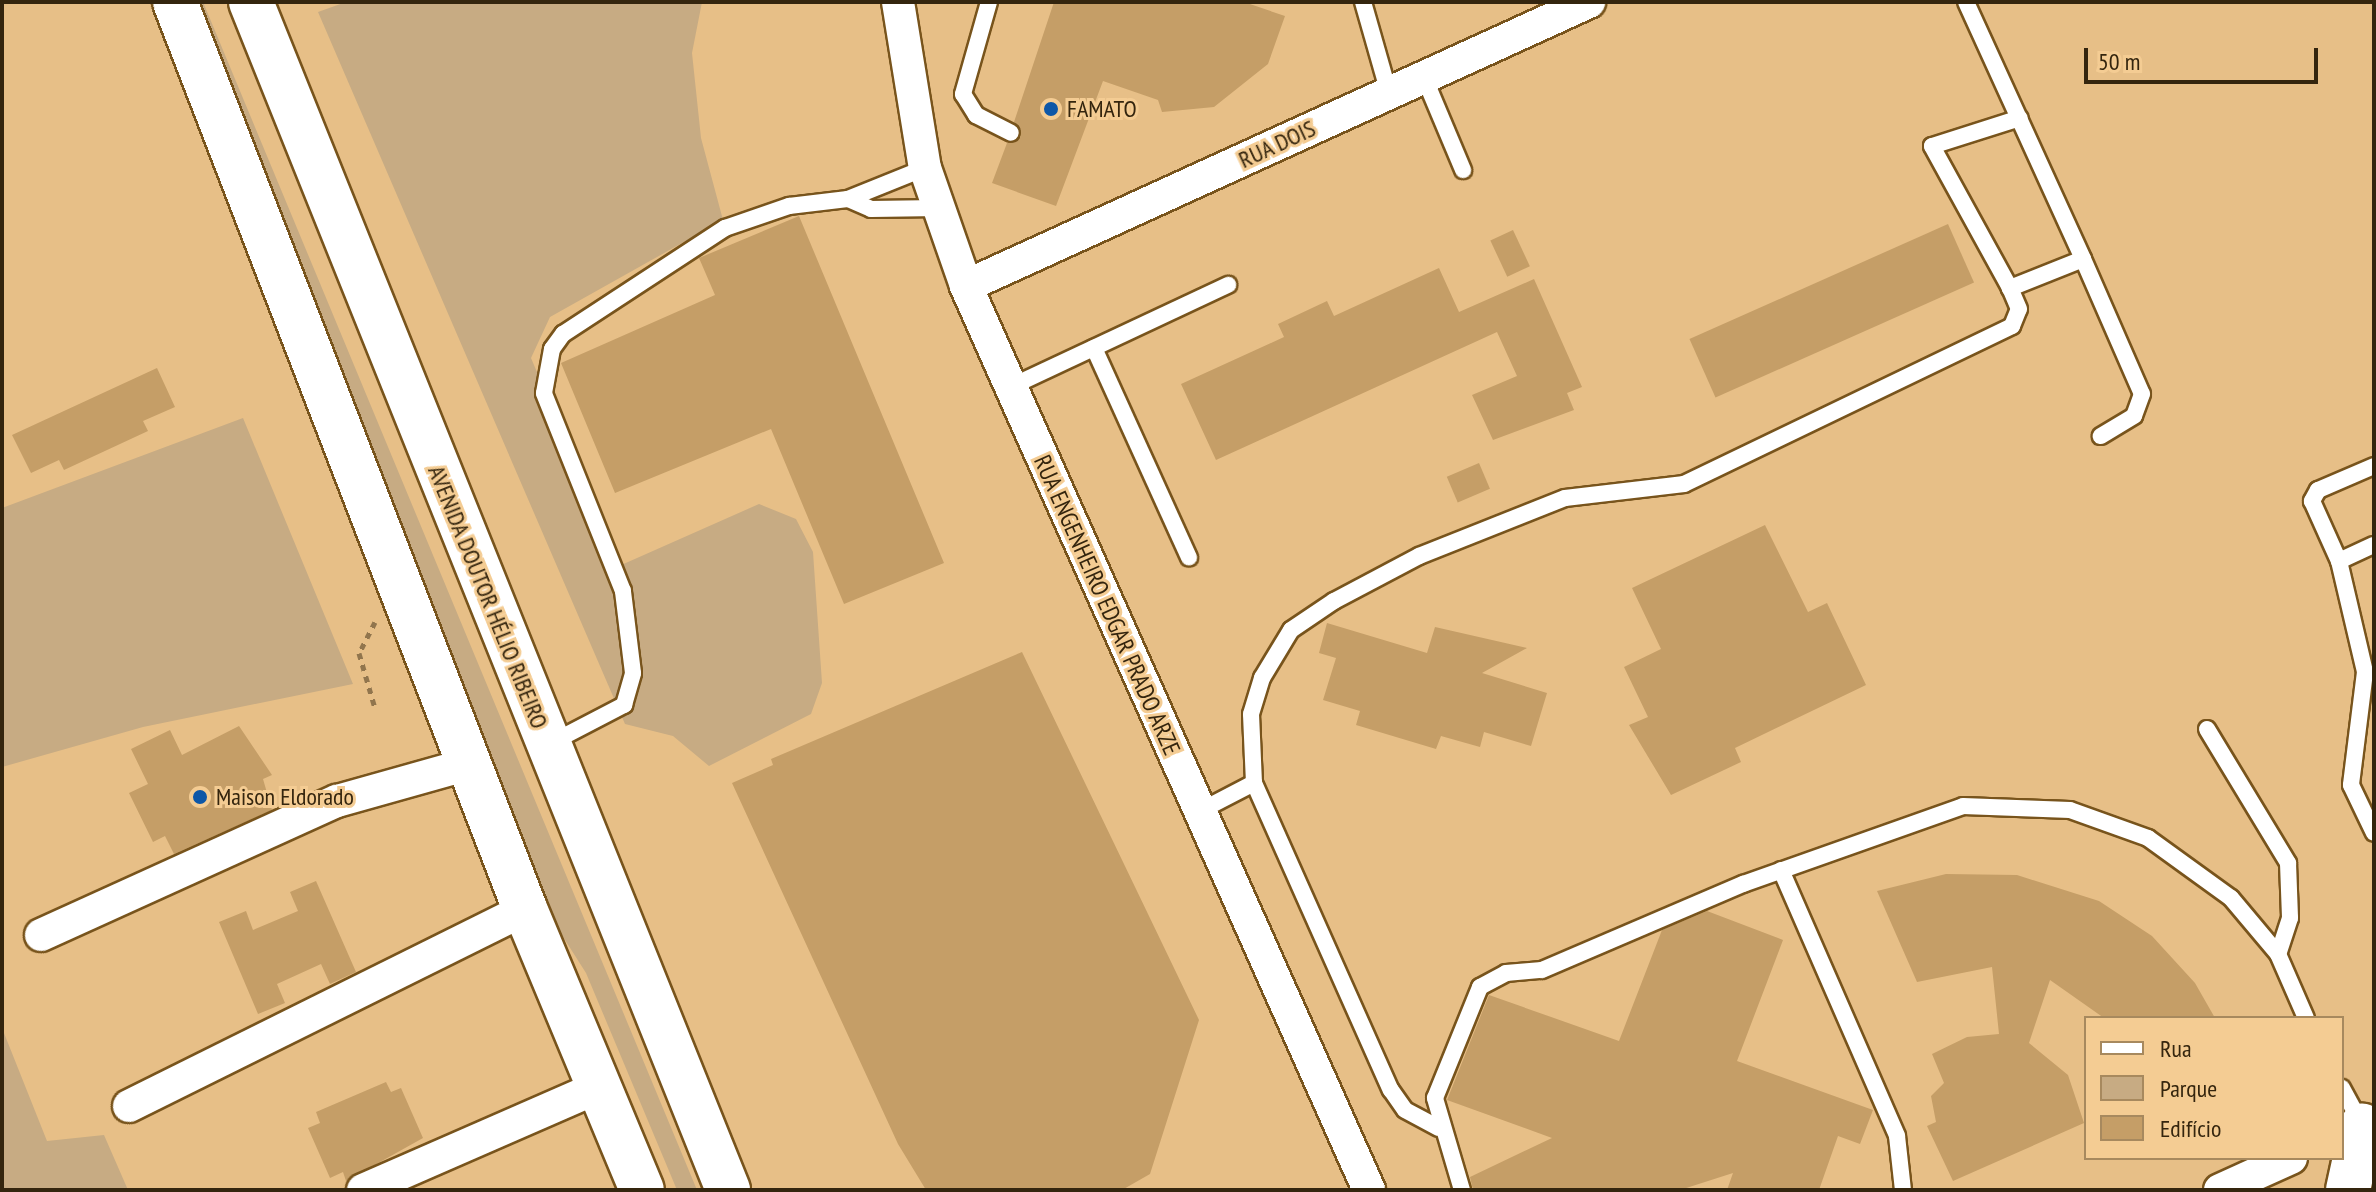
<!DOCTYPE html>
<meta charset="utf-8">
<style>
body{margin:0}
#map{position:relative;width:2376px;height:1192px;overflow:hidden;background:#e7bf87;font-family:"PT Sans Narrow",sans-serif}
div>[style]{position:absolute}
.green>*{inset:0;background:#c7ab83}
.building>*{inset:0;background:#c59e67;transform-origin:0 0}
.path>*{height:5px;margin-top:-2.5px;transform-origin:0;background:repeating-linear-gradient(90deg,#91754d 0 6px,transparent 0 12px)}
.roads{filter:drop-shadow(2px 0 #78541c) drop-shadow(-2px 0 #78541c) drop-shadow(0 2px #78541c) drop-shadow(0 -2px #78541c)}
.lane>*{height:16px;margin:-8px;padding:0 8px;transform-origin:8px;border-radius:8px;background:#fff}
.street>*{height:32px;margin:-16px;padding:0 16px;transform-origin:16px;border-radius:16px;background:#fff}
.secondary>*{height:44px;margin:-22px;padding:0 22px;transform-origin:22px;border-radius:22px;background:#fff}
.primary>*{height:44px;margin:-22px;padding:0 22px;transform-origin:22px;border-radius:22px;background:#fff}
.dots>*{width:22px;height:22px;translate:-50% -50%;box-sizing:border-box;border:4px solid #f4cc93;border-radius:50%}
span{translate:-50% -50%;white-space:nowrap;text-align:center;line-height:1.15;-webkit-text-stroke:6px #f4cc93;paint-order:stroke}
.poi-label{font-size:24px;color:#34250e}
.left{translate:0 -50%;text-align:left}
.street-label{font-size:24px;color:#34250e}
.frame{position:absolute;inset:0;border:4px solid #34250e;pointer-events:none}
.legend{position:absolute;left:2084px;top:1016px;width:260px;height:144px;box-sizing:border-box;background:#f4cc93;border:2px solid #a7895e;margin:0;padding:10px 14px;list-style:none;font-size:24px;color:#34250e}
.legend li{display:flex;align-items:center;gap:16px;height:40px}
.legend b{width:40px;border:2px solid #a7895e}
.scale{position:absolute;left:2084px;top:48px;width:234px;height:36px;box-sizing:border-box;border:4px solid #34250e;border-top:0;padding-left:10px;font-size:24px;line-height:28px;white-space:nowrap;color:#34250e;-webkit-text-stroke:6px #f4cc93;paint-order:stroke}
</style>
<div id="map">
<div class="green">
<i style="clip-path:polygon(175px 2px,203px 2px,697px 1190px,677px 1190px,586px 973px,544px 907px)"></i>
<i style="clip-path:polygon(346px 2px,702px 2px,692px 53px,701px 138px,723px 220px,550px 317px,531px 358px,619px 566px,759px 504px,796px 519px,813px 552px,822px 683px,811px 714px,709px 766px,673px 736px,625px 724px,318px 12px)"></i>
<i style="clip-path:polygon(243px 418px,353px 684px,143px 727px,2px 767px,2px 508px)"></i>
<i style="clip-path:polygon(2px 1028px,47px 1141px,104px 1135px,128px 1190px,2px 1190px)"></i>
</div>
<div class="building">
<i style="clip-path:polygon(1054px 2px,1244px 2px,1285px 16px,1268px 64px,1214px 107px,1162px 112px,1158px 100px,1103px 81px,1056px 206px,992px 183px,1007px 143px,1021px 137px,1014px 122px)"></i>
<i style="clip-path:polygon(799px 216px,944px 563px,844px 604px,771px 429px,615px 493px,561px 363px,715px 295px,699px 258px)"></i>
<i style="left:1948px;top:224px;width:64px;height:283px;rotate:66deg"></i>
<i style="left:1513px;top:230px;width:40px;height:25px;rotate:65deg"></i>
<i style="clip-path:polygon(1439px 268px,1459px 312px,1534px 279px,1582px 387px,1567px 393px,1574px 410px,1493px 440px,1472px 395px,1517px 376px,1497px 332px,1216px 460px,1181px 384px,1284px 337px,1278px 324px,1327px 301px,1334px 316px)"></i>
<i style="clip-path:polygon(157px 368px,175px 407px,143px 421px,148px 431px,64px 470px,59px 460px,31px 473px,12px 435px)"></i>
<i style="left:1479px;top:463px;width:28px;height:35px;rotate:67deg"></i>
<i style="clip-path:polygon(1765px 525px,1808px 612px,1827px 603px,1866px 685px,1735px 748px,1741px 762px,1671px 795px,1629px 725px,1648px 717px,1624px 667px,1661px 649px,1632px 588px)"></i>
<i style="clip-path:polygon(1327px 623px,1427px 653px,1435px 627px,1527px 648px,1482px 673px,1547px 693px,1531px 746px,1484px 732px,1480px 747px,1441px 736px,1436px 749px,1356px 725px,1360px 711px,1323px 700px,1336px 658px,1319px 653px)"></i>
<i style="clip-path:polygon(1022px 652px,1199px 1020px,1150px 1174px,1122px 1190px,926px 1190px,898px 1144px,732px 783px,773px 765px,771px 759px)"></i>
<i style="clip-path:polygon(239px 726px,272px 775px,263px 779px,272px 810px,174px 854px,165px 836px,153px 842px,129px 793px,148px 784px,131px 749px,170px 730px,182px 755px)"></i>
<i style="clip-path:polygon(1946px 874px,2017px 875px,2099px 901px,2152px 936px,2195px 983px,2215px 1018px,2104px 1018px,2050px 980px,2029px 1043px,2068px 1075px,2084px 1123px,1953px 1181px,1927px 1126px,1936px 1122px,1931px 1096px,1944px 1083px,1932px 1054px,1967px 1037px,1999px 1034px,1992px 967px,1917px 982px,1877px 891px)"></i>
<i style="clip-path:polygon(316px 881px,356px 972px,330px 984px,321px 964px,277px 984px,285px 1003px,258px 1014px,219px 922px,246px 911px,253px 930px,298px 911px,290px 892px)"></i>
<i style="clip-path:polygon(1707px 911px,1783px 940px,1737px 1061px,1873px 1110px,1860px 1144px,1838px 1136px,1819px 1190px,1727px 1190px,1733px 1173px,1680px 1190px,1473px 1190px,1470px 1177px,1552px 1138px,1447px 1100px,1489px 995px,1619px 1041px,1662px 930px)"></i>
<i style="clip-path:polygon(386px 1082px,391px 1092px,401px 1088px,423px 1138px,346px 1181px,343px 1172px,330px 1178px,308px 1128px,320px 1123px,316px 1112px)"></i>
</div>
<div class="path">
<i style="left:375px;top:622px;width:35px;rotate:117deg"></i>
<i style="left:359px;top:653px;width:57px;rotate:73.8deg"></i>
</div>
<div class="roads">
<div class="lane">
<i style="left:989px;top:2px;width:96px;rotate:105.8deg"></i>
<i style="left:963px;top:94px;width:25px;rotate:58deg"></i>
<i style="left:976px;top:115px;width:39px;rotate:27deg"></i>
<i style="left:1363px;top:2px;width:95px;rotate:74.1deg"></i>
<i style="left:1966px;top:2px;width:282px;rotate:65.5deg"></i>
<i style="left:2083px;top:259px;width:79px;rotate:158.3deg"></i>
<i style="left:1424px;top:77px;width:101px;rotate:67.2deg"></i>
<i style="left:925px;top:168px;width:83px;rotate:158.1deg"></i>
<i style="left:848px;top:199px;width:25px;rotate:23deg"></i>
<i style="left:871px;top:209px;width:68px;rotate:-0.8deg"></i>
<i style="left:2083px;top:259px;width:147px;rotate:66.4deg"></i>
<i style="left:2142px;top:394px;width:23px;rotate:110deg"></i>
<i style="left:2134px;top:416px;width:39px;rotate:149deg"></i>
<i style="left:1094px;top:348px;width:230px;rotate:65.6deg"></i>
<i style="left:1010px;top:387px;width:241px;rotate:-25.1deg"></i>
<i style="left:2374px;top:466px;width:61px;rotate:156.8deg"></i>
<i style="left:2318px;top:490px;width:13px;rotate:119deg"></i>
<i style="left:2312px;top:501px;width:66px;rotate:65.8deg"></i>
<i style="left:2339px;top:561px;width:114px;rotate:76.8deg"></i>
<i style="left:2365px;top:672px;width:114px;rotate:97.1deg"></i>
<i style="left:2351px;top:785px;width:53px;rotate:64.4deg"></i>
<i style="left:2339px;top:561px;width:38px;rotate:-25deg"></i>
<i style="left:2207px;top:729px;width:157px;rotate:58.8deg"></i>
<i style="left:2288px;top:863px;width:55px;rotate:87.9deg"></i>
<i style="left:2290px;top:918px;width:38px;rotate:108deg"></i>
<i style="left:549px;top:744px;width:85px;rotate:-27.5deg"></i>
<i style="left:624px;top:705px;width:33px;rotate:-74deg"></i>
<i style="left:633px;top:673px;width:83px;rotate:-97deg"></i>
<i style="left:623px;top:591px;width:213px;rotate:-111.8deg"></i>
<i style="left:544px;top:393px;width:45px;rotate:-79.7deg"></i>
<i style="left:552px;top:349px;width:19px;rotate:-54deg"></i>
<i style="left:563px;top:334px;width:194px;rotate:-33.2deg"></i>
<i style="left:725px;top:228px;width:68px;rotate:-19deg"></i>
<i style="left:789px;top:206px;width:59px;rotate:-6.8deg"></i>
<i style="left:1254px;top:783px;width:336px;rotate:66deg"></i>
<i style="left:1391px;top:1090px;width:24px;rotate:55deg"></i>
<i style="left:1405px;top:1110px;width:38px;rotate:28deg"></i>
<i style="left:1200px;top:811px;width:61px;rotate:-27.4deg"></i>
<i style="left:1254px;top:783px;width:69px;rotate:-92.5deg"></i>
<i style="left:1251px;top:714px;width:38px;rotate:-73deg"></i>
<i style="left:1262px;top:678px;width:56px;rotate:-58.9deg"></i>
<i style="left:1291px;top:630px;width:52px;rotate:-34deg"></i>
<i style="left:1334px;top:601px;width:96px;rotate:-27.9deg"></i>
<i style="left:1419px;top:556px;width:157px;rotate:-21.7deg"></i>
<i style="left:1565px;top:498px;width:120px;rotate:-6.7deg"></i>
<i style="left:1684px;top:484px;width:364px;rotate:-25.7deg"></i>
<i style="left:2012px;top:326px;width:18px;rotate:-68deg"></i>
<i style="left:2019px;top:309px;width:23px;rotate:-113deg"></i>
<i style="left:2010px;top:288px;width:162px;rotate:-118.8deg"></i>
<i style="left:1932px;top:146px;width:92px;rotate:-17.7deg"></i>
<i style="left:1781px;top:870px;width:290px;rotate:66.4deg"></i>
<i style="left:1897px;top:1136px;width:54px;rotate:83.7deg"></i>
<i style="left:2342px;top:1088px;width:42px;rotate:61.6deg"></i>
<i style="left:1462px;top:1190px;width:96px;rotate:-106.4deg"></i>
<i style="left:1435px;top:1098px;width:120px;rotate:-67.9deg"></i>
<i style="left:1480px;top:987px;width:30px;rotate:-28deg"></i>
<i style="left:1506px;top:973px;width:36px;rotate:-5deg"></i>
<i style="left:1542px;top:970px;width:219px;rotate:-23.2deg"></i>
<i style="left:1743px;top:884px;width:233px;rotate:-19.5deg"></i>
<i style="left:1963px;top:806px;width:107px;rotate:2.1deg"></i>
<i style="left:2070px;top:810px;width:83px;rotate:19.7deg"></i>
<i style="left:2148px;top:838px;width:102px;rotate:35.9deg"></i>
<i style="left:2231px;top:898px;width:73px;rotate:50deg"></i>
<i style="left:2278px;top:954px;width:70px;rotate:66.4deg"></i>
</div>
<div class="street">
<i style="left:898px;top:2px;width:168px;rotate:80.8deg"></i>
<i style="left:925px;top:168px;width:125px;rotate:70.8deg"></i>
<i style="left:966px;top:286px;width:990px;rotate:65.97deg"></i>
<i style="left:966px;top:286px;width:685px;rotate:-24.51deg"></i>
<i style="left:41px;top:935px;width:325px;rotate:-24.4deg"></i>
<i style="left:337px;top:801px;width:140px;rotate:-15.7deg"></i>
<i style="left:129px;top:1106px;width:442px;rotate:-26.4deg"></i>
<i style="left:363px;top:1190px;width:260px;rotate:-23.6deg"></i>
<i style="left:2220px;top:1190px;width:78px;rotate:-24.3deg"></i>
</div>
<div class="secondary">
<i style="left:2348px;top:1190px;width:66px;rotate:-77.7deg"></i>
</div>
<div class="primary">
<i style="left:175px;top:2px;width:972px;rotate:68.9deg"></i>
<i style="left:525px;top:909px;width:304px;rotate:67.4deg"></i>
<i style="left:251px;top:2px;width:1280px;rotate:68.12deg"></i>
</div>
</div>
<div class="dots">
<i style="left:1051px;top:109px;background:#0e57a7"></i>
<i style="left:200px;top:797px;background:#0e57a7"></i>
</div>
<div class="poi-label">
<span class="left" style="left:1067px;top:109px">FAMATO</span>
<span class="left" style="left:216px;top:797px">Maison Eldorado</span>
</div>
<div class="street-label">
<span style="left:1277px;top:144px;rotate:-25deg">RUA DOIS</span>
<span style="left:488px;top:597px;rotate:68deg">AVENIDA DOUTOR HÉLIO RIBEIRO</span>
<span style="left:1107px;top:605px;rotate:66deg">RUA ENGENHEIRO EDGAR PRADO ARZE</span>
</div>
<div class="frame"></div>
<ul class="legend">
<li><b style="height:10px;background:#fff"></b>Rua</li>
<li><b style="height:22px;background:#c7ab83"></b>Parque</li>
<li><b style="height:22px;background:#c59e67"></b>Edifício</li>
</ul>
<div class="scale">50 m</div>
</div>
